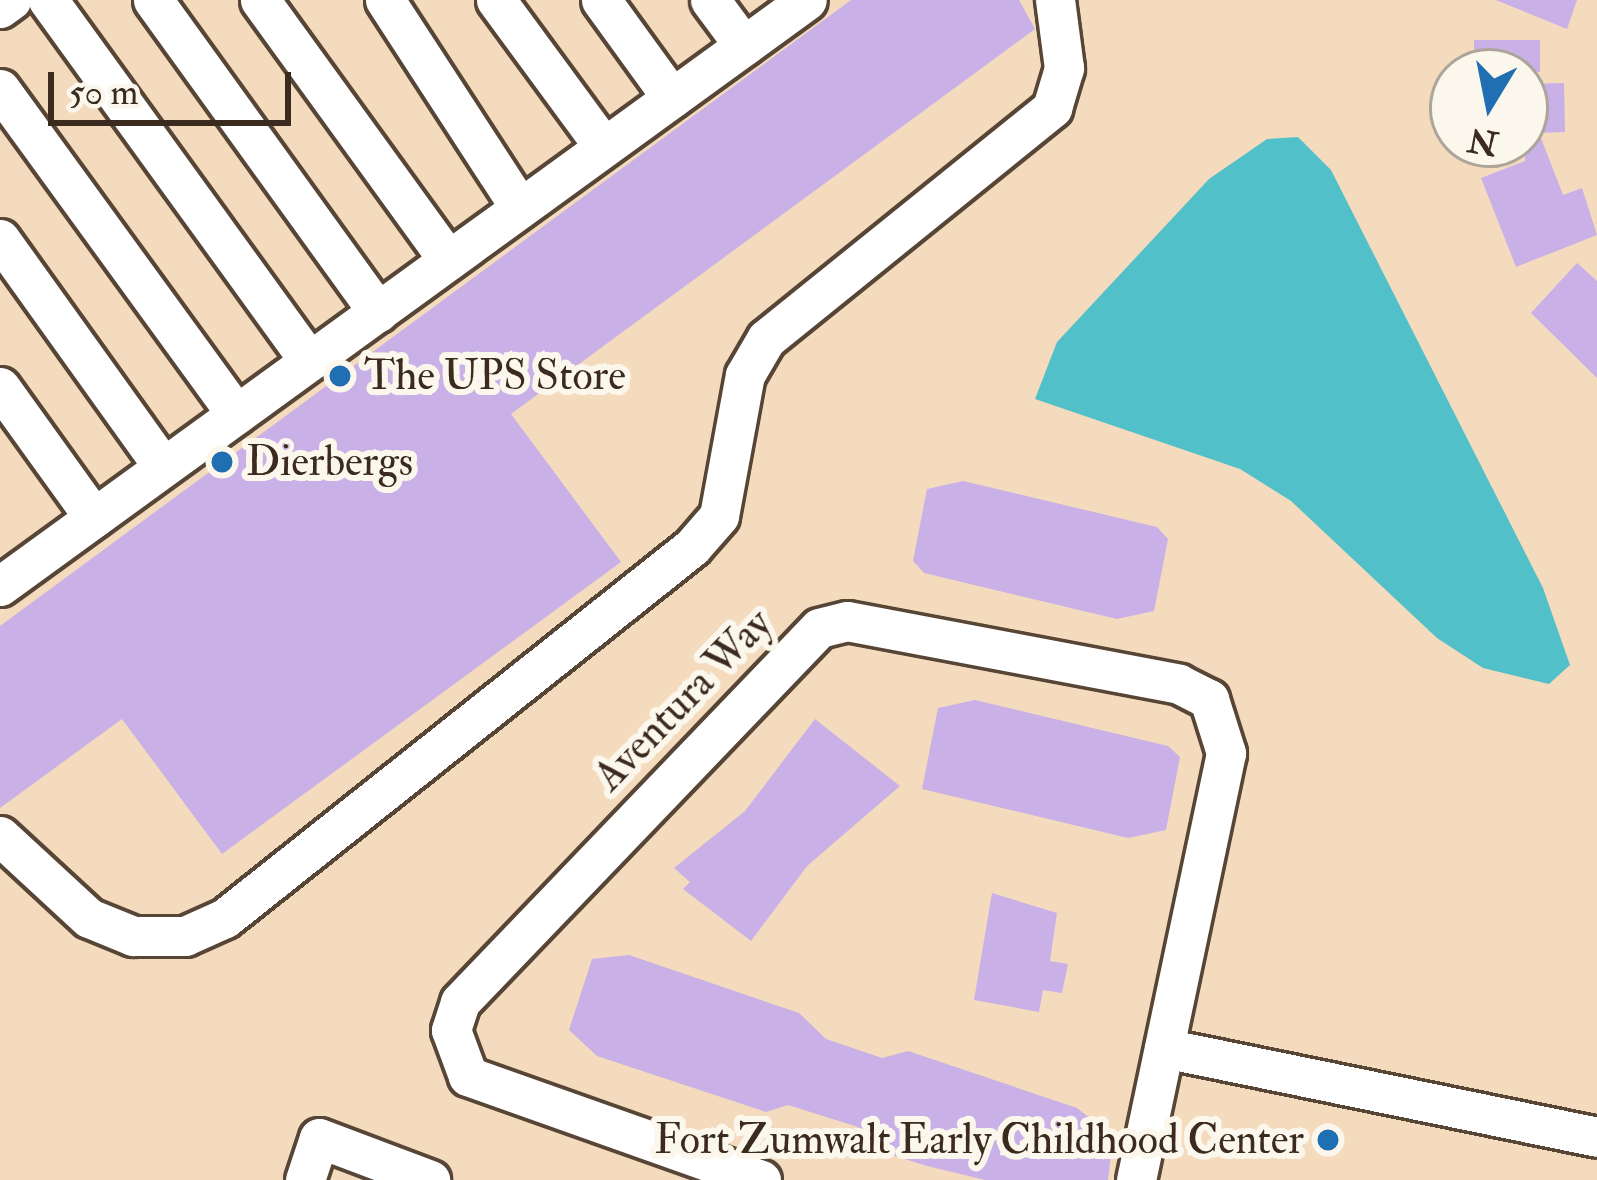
<!DOCTYPE html>
<style>
body{margin:0}
#map{position:relative;width:1597px;height:1180px;overflow:hidden;background:#f4dbbd;font-family:"IM FELL Double Pica",serif}
div>[style]{position:absolute}
.water>*{inset:0;background:#52c0c8}
.building>*{inset:0;background:#c9b0e7;transform-origin:0 0}
.roads{filter:drop-shadow(3px 0 #574536) drop-shadow(-3px 0 #574536) drop-shadow(0 3px #574536) drop-shadow(0 -3px #574536)}
.minor>*{height:39px;margin:-19.5px;padding:0 19.5px;transform-origin:19.5px;border-radius:19.5px;background:#fff}
.dots>*{width:33px;height:33px;translate:-50% -50%;box-sizing:border-box;border:6px solid #fbf7ec;border-radius:50%}
span{translate:-50% -50%;white-space:nowrap;text-align:center;line-height:1.15;-webkit-text-stroke:12px #fbf7ec;paint-order:stroke}
.poi-label{font-size:42px;color:#3b2a1e}
.left{translate:0 -50%;text-align:left}
.right{translate:-100% -50%;text-align:right}
.street-label{font-size:42px;color:#3b2a1e}
.north{position:absolute;left:1429px;top:48px;width:120px;height:120px;box-sizing:border-box;background:#fbf7ec;border:3px solid #aea59a;border-radius:50%;rotate:190deg;font-size:33px;font-weight:700;line-height:48px;text-align:center;color:#3b2a1e}
.north::after{content:'';display:block;margin:auto;width:42px;height:54px;background:#1f6fb2;clip-path:polygon(50% 0,100% 100%,50% 72%,0 100%)}
.scale{position:absolute;left:48px;top:72px;width:243px;height:54px;box-sizing:border-box;border:6px solid #3b2a1e;border-top:0;padding-left:15px;font-size:36px;line-height:42px;white-space:nowrap;color:#3b2a1e;-webkit-text-stroke:9px #fbf7ec;paint-order:stroke}
</style>
<div id="map">
<div class="water">
<i style="clip-path:polygon(1298px 137px,1331px 170px,1543px 588px,1570px 665px,1549px 684px,1483px 668px,1437px 638px,1291px 501px,1240px 469px,1035px 399px,1057px 342px,1209px 179px,1267px 139px)"></i>
</div>
<div class="building">
<i style="clip-path:polygon(851px 0,1019px 0,1035px 29px,511px 414px,621px 562px,222px 854px,122px 719px,0 808px,0 626px)"></i>
<i style="clip-path:polygon(1496px 0,1577px 0,1567px 29px)"></i>
<i style="left:1540px;top:40px;width:32px;height:66px;rotate:90deg"></i>
<i style="clip-path:polygon(1564px 83px,1565px 132px,1539px 133px,1563px 195px,1582px 188px,1597px 235px,1516px 267px,1481px 178px,1525px 161px,1525px 84px)"></i>
<i style="clip-path:polygon(1577px 263px,1597px 281px,1597px 378px,1531px 313px)"></i>
<i style="clip-path:polygon(963px 481px,1157px 527px,1168px 539px,1154px 611px,1117px 619px,924px 573px,913px 561px,927px 489px)"></i>
<i style="clip-path:polygon(975px 700px,1168px 746px,1180px 757px,1166px 830px,1128px 838px,922px 789px,938px 708px)"></i>
<i style="clip-path:polygon(815px 719px,900px 786px,807px 866px,751px 941px,683px 889px,690px 882px,674px 868px,745px 811px)"></i>
<i style="clip-path:polygon(992px 893px,1057px 913px,1050px 961px,1068px 964px,1062px 993px,1043px 990px,1039px 1012px,974px 1000px)"></i>
<i style="clip-path:polygon(629px 955px,799px 1013px,826px 1039px,882px 1058px,908px 1051px,1077px 1108px,1113px 1136px,1108px 1180px,985px 1180px,927px 1166px,873px 1149px,858px 1127px,788px 1105px,766px 1112px,597px 1056px,569px 1030px,592px 959px)"></i>
</div>
<div class="roads">
<div class="minor">
<i style="left:48px;top:0;width:445px;rotate:54.1deg"></i>
<i style="left:153px;top:0;width:385px;rotate:54.2deg"></i>
<i style="left:260px;top:0;width:321px;rotate:54.1deg"></i>
<i style="left:385px;top:0;width:248px;rotate:57deg"></i>
<i style="left:496px;top:0;width:182px;rotate:53.7deg"></i>
<i style="left:601px;top:0;width:121px;rotate:54.1deg"></i>
<i style="left:710px;top:0;width:57px;rotate:53.5deg"></i>
<i style="left:0;top:8px;width:14px;rotate:-36deg"></i>
<i style="left:0;top:89px;width:402px;rotate:54deg"></i>
<i style="left:0;top:239px;width:280px;rotate:54.4deg"></i>
<i style="left:0;top:387px;width:161px;rotate:54.3deg"></i>
<i style="left:0;top:586px;width:997px;rotate:-35.99deg"></i>
<i style="left:0;top:836px;width:121px;rotate:42.7deg"></i>
<i style="left:89px;top:918px;width:48px;rotate:22.2deg"></i>
<i style="left:133px;top:936px;width:52px"></i>
<i style="left:185px;top:936px;width:44px;rotate:-24.2deg"></i>
<i style="left:225px;top:918px;width:596px;rotate:-38.46deg"></i>
<i style="left:692px;top:547px;width:41px;rotate:-48.9deg"></i>
<i style="left:719px;top:516px;width:143px;rotate:-79.6deg"></i>
<i style="left:745px;top:375px;width:42px;rotate:-59.7deg"></i>
<i style="left:766px;top:339px;width:368px;rotate:-38.9deg"></i>
<i style="left:1052px;top:108px;width:42px;rotate:-73.3deg"></i>
<i style="left:1064px;top:68px;width:69px;rotate:-97.5deg"></i>
<i style="left:1164px;top:1048px;width:442px;rotate:11.6deg"></i>
<i style="left:305px;top:1180px;width:44px;rotate:-71.6deg"></i>
<i style="left:319px;top:1138px;width:119px;rotate:20.7deg"></i>
<i style="left:761px;top:1180px;width:311px;rotate:-160.5deg"></i>
<i style="left:468px;top:1076px;width:49px;rotate:-110.3deg"></i>
<i style="left:451px;top:1030px;width:29px;rotate:-72deg"></i>
<i style="left:460px;top:1002px;width:518px;rotate:-46.17deg"></i>
<i style="left:819px;top:628px;width:29px;rotate:-14deg"></i>
<i style="left:847px;top:621px;width:338px;rotate:10.7deg"></i>
<i style="left:1179px;top:684px;width:34px;rotate:27deg"></i>
<i style="left:1209px;top:699px;width:57px;rotate:72.5deg"></i>
<i style="left:1226px;top:753px;width:436px;rotate:101.9deg"></i>
</div>
</div>
<div class="dots">
<i style="left:340px;top:376px;background:#1f6fb2"></i>
<i style="left:222px;top:462px;background:#1f6fb2"></i>
<i style="left:1328px;top:1140px;background:#1f6fb2"></i>
</div>
<div class="poi-label">
<span class="left" style="left:364px;top:376px">The UPS Store</span>
<span class="left" style="left:246px;top:462px">Dierbergs</span>
<span class="right" style="left:1304px;top:1140px">Fort Zumwalt Early Childhood Center</span>
</div>
<div class="street-label">
<span style="left:683px;top:700px;rotate:-46deg">Aventura Way</span>
</div>
<div class="north">N</div>
<div class="scale">50 m</div>
</div>
